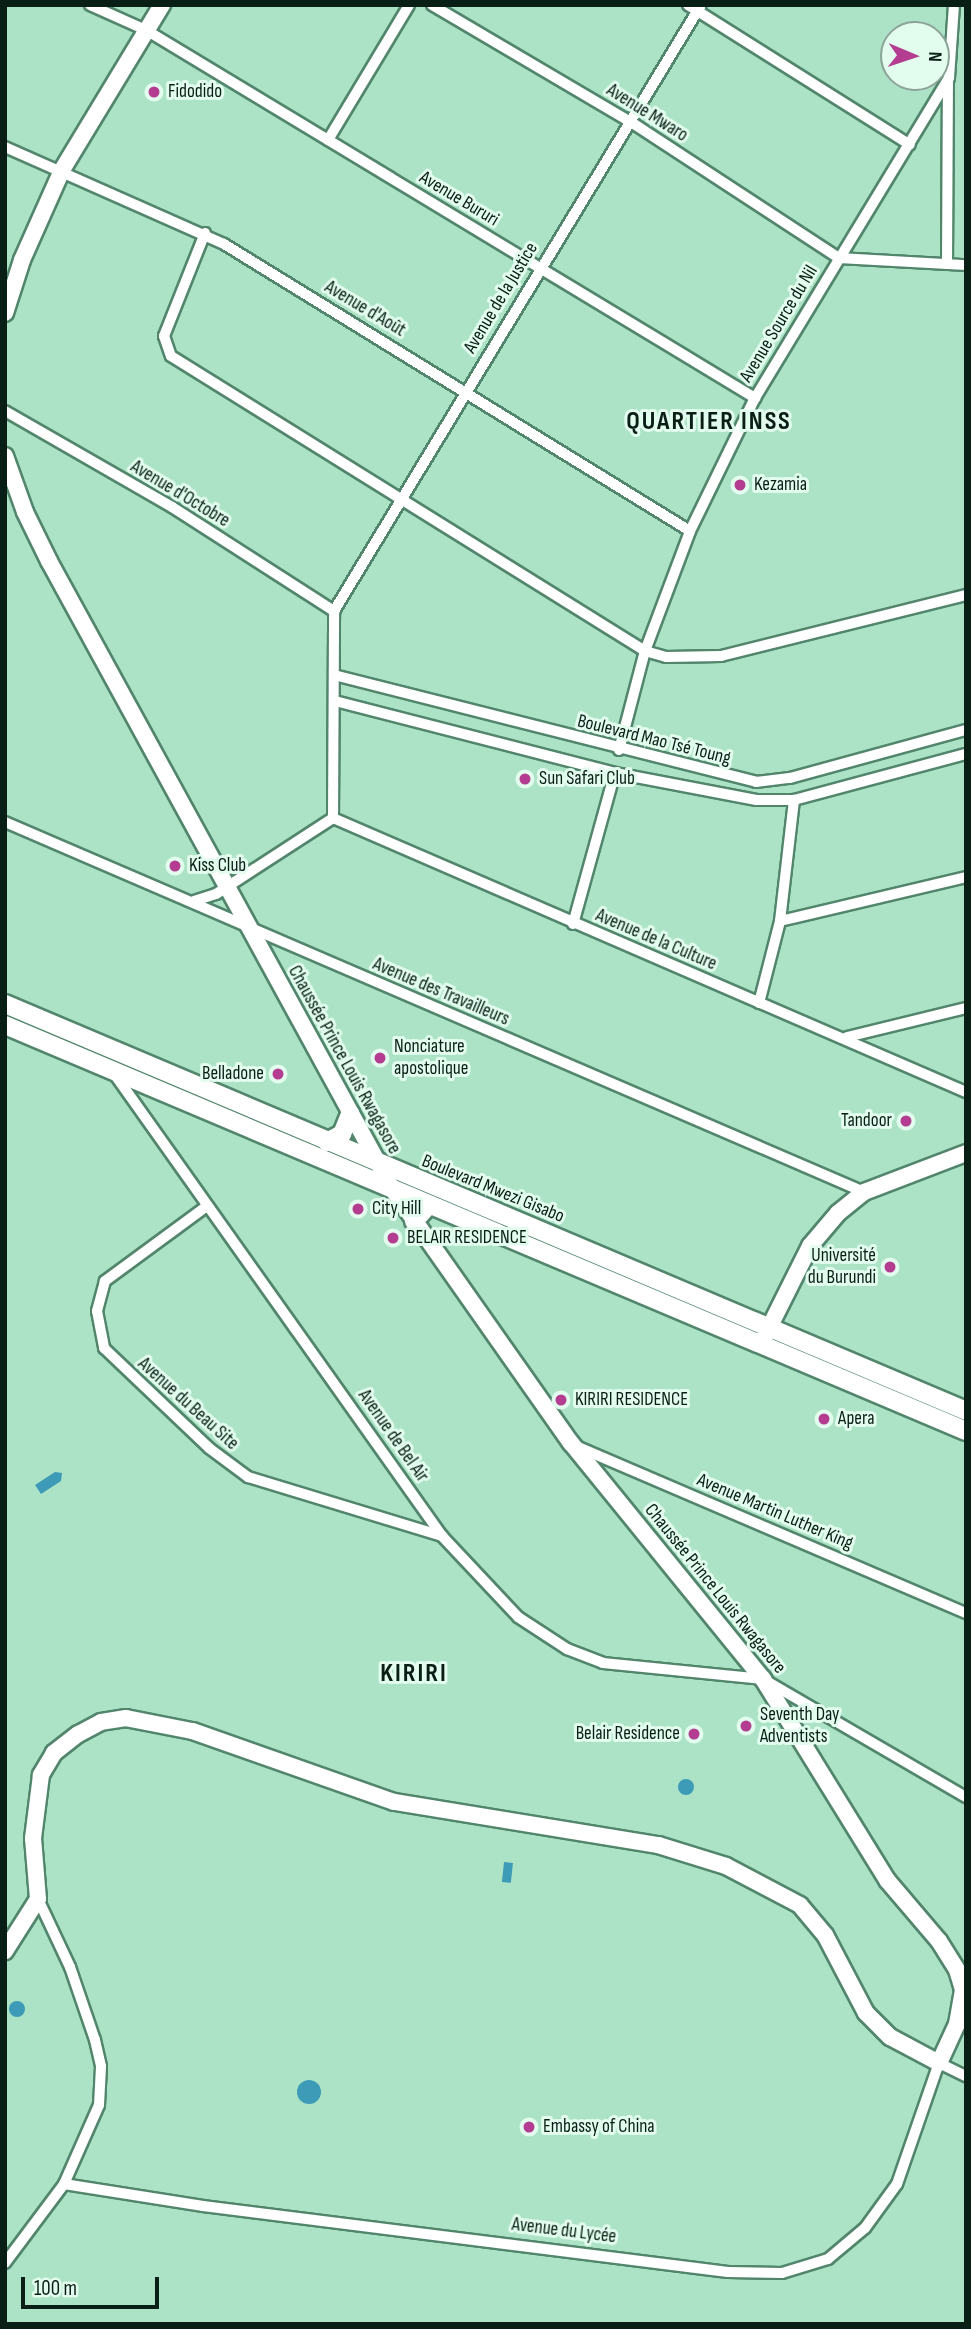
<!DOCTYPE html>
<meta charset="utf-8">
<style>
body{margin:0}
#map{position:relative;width:971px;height:2329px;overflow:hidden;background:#ace3c6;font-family:"Sofia Sans Condensed",sans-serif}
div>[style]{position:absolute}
.water>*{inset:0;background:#3d9bb7;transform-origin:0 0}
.round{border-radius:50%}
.roads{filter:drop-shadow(2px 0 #52866c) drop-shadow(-2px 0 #52866c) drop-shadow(0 2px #52866c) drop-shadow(0 -2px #52866c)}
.street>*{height:10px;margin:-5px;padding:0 5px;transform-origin:5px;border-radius:5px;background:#fff}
.secondary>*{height:16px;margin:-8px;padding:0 8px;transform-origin:8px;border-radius:8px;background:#fff}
.primary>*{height:18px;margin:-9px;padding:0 9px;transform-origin:9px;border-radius:9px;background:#fff}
.dots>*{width:19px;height:19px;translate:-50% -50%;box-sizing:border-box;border:4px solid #e2fdee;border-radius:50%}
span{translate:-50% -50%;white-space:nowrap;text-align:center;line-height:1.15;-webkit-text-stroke:6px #e2fdee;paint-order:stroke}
.poi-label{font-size:19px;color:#091f15}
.left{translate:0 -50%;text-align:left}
.right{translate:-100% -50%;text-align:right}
.street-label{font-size:19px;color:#091f15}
.district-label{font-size:26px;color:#091f15;font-weight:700;letter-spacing:2px}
.frame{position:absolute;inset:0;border:7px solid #091f15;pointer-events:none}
.north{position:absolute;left:880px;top:21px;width:70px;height:70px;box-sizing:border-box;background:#e2fdee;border:2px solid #8ba497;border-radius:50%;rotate:92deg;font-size:19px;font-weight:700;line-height:28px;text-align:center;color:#091f15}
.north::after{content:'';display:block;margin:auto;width:24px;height:32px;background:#b43d92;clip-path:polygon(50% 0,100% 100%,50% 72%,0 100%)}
.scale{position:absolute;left:21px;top:2277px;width:138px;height:32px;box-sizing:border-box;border:4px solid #091f15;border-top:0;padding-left:9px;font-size:21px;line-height:24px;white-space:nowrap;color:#091f15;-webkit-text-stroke:5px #e2fdee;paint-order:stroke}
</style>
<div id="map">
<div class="water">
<i style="clip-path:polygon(55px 1472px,62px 1473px,61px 1481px,41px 1494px,35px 1485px)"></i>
<i class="round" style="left:678px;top:1779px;width:16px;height:16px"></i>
<i style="left:504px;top:1862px;width:9px;height:20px;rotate:6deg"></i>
<i class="round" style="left:9px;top:2001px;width:16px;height:16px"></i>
<i class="round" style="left:297px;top:2080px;width:24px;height:24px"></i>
</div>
<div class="roads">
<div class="street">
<i style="left:90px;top:5px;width:61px;rotate:24.1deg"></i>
<i style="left:146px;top:30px;width:712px;rotate:31.14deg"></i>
<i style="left:432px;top:5px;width:231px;rotate:30.5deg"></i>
<i style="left:631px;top:122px;width:249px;rotate:33.2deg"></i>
<i style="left:839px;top:258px;width:127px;rotate:3.2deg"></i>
<i style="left:688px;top:5px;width:262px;rotate:32.2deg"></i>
<i style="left:328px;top:140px;width:157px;rotate:-59deg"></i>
<i style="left:5px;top:147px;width:240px;rotate:23.9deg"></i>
<i style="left:224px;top:244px;width:547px;rotate:31.63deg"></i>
<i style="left:205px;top:233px;width:111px;rotate:111.7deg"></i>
<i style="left:164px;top:336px;width:21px;rotate:71deg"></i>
<i style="left:171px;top:356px;width:558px;rotate:31.9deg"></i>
<i style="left:645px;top:651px;width:22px;rotate:16deg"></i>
<i style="left:666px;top:657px;width:55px;rotate:-1deg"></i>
<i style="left:721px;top:656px;width:252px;rotate:-14deg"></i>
<i style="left:947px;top:264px;width:183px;rotate:-89.7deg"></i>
<i style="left:5px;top:411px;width:193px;rotate:29.9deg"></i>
<i style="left:172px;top:507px;width:193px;rotate:32.7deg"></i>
<i style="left:334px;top:611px;width:708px;rotate:-58.8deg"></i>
<i style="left:334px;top:675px;width:435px;rotate:14.2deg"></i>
<i style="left:756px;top:782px;width:34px;rotate:-7deg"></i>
<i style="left:790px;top:778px;width:182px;rotate:-15.3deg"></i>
<i style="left:335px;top:701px;width:289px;rotate:14.4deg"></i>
<i style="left:615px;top:773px;width:144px;rotate:10.8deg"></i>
<i style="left:756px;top:800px;width:38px"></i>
<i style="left:794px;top:800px;width:178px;rotate:-15deg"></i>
<i style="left:619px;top:750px;width:102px;rotate:-75.3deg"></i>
<i style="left:645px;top:651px;width:128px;rotate:-69.4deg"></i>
<i style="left:690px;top:531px;width:148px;rotate:-64deg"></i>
<i style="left:755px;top:398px;width:374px;rotate:-58.8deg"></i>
<i style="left:949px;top:78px;width:73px;rotate:-86.1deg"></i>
<i style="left:333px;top:818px;width:690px;rotate:23.41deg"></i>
<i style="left:5px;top:822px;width:935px;rotate:23.3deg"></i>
<i style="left:194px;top:901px;width:23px;rotate:-18deg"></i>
<i style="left:216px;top:894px;width:140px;rotate:-33deg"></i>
<i style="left:333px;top:818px;width:207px;rotate:-89.7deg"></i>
<i style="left:780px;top:921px;width:191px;rotate:-13.3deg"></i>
<i style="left:573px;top:924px;width:157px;rotate:-74.5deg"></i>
<i style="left:759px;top:1003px;width:85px;rotate:-75.6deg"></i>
<i style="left:780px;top:921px;width:122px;rotate:-83.4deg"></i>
<i style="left:847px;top:1037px;width:122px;rotate:-13.7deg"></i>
<i style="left:113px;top:1072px;width:569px;rotate:54.66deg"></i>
<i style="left:442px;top:1536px;width:111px;rotate:46.8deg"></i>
<i style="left:518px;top:1617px;width:59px;rotate:33.1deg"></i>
<i style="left:567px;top:1649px;width:39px;rotate:21deg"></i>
<i style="left:603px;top:1663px;width:161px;rotate:5.7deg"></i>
<i style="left:763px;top:1679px;width:235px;rotate:30.2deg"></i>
<i style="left:207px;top:1206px;width:127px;rotate:143.7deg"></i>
<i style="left:105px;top:1281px;width:31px;rotate:105deg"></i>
<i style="left:97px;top:1311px;width:38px;rotate:79deg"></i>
<i style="left:104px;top:1348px;width:145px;rotate:43.6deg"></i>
<i style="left:209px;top:1448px;width:49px;rotate:36.6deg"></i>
<i style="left:248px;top:1477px;width:203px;rotate:16.9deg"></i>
<i style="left:576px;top:1446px;width:424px;rotate:23.2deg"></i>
<i style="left:64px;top:2184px;width:141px;rotate:9deg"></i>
<i style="left:203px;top:2206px;width:529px;rotate:7.17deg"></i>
<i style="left:728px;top:2272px;width:54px;rotate:1.1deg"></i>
<i style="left:782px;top:2273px;width:48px;rotate:-16.9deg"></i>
<i style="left:828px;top:2259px;width:48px;rotate:-40deg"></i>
<i style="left:865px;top:2228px;width:54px;rotate:-54deg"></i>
<i style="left:897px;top:2184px;width:128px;rotate:-70.9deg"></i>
<i style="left:939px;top:2063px;width:30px;rotate:26deg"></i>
<i style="left:5px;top:2263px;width:99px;rotate:-53.2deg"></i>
<i style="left:64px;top:2184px;width:86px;rotate:-66.1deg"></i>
<i style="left:99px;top:2105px;width:39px;rotate:-87deg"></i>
<i style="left:101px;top:2066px;width:27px;rotate:-103deg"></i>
<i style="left:95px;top:2040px;width:77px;rotate:-108.9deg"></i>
<i style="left:70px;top:1967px;width:75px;rotate:-115.2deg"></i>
</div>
<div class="secondary">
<i style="left:5px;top:313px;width:56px;rotate:-72.2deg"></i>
<i style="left:22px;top:260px;width:98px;rotate:-66deg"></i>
<i style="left:62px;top:170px;width:193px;rotate:-58.8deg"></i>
<i style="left:5px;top:456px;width:59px;rotate:70.3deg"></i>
<i style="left:25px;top:512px;width:55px;rotate:63.9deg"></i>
<i style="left:49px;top:561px;width:717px;rotate:61.33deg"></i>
<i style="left:393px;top:1190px;width:309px;rotate:54.9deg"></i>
<i style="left:571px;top:1443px;width:304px;rotate:50.9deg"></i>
<i style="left:763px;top:1679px;width:236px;rotate:58.3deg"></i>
<i style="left:887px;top:1880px;width:80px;rotate:49.6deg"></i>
<i style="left:939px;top:1941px;width:34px;rotate:58deg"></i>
<i style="left:957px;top:1970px;width:21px;rotate:73deg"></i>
<i style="left:963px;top:1990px;width:35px;rotate:100deg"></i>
<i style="left:957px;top:2024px;width:43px;rotate:114.8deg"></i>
<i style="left:939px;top:2063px;width:55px;rotate:-152deg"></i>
<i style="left:890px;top:2037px;width:34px;rotate:-135deg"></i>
<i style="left:866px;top:2013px;width:88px;rotate:-117.7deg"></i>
<i style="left:825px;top:1935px;width:39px;rotate:-130deg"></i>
<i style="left:800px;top:1905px;width:84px;rotate:-152.2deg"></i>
<i style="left:726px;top:1866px;width:71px;rotate:-162.8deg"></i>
<i style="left:658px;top:1845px;width:267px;rotate:-170.7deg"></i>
<i style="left:394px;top:1802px;width:214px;rotate:-160.6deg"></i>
<i style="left:192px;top:1731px;width:67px;rotate:-168.9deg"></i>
<i style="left:126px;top:1718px;width:25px;rotate:171deg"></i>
<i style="left:101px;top:1722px;width:26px;rotate:152deg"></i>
<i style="left:78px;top:1734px;width:31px;rotate:142deg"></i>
<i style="left:54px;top:1753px;width:26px;rotate:121deg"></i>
<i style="left:41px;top:1775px;width:64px;rotate:97.2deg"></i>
<i style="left:33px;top:1838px;width:61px;rotate:85.3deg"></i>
<i style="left:38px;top:1899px;width:62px;rotate:122.4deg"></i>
<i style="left:761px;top:1344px;width:110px;rotate:-63.4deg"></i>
<i style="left:810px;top:1246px;width:43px;rotate:-49.7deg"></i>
<i style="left:838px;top:1213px;width:33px;rotate:-39deg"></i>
<i style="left:864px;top:1192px;width:109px;rotate:-20.9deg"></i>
</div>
<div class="primary">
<i style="left:5px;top:1004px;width:1044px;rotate:22.95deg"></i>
<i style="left:5px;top:1025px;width:1043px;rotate:22.9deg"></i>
<i style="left:327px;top:1142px;width:17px;rotate:-28deg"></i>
<i style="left:342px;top:1134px;width:22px;rotate:-68deg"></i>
<i style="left:414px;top:1221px;width:22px;rotate:-47deg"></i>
</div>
</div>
<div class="dots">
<i style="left:154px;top:92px;background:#b43d92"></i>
<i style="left:740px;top:485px;background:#b43d92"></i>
<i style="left:525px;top:779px;background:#b43d92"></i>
<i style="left:175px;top:866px;background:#b43d92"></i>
<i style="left:380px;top:1058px;background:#b43d92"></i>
<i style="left:278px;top:1074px;background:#b43d92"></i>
<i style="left:906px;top:1121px;background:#b43d92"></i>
<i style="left:358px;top:1209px;background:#b43d92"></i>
<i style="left:393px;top:1238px;background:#b43d92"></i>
<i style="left:890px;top:1267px;background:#b43d92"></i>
<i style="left:561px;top:1400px;background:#b43d92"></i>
<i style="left:824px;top:1419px;background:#b43d92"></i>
<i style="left:746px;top:1726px;background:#b43d92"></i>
<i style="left:694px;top:1734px;background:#b43d92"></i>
<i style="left:529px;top:2127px;background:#b43d92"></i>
</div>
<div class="poi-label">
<span class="left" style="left:168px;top:92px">Fidodido</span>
<span class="left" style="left:754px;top:485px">Kezamia</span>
<span class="left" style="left:539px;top:779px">Sun Safari Club</span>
<span class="left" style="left:189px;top:866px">Kiss Club</span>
<span class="left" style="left:394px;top:1058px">Nonciature<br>apostolique</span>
<span class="right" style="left:264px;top:1074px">Belladone</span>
<span class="right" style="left:892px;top:1121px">Tandoor</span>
<span class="left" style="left:372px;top:1209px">City Hill</span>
<span class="left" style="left:407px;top:1238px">BELAIR RESIDENCE</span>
<span class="right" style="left:876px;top:1267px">Université<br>du Burundi</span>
<span class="left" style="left:575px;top:1400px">KIRIRI RESIDENCE</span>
<span class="left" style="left:838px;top:1419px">Apera</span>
<span class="left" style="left:760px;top:1726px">Seventh Day<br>Adventists</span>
<span class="right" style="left:680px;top:1734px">Belair Residence</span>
<span class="left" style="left:543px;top:2127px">Embassy of China</span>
</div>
<div class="street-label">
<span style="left:647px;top:113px;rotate:32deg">Avenue Mwaro</span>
<span style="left:459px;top:199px;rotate:31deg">Avenue Bururi</span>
<span style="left:501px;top:298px;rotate:-59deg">Avenue de la Justice</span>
<span style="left:365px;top:309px;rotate:31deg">Avenue d'Août</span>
<span style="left:779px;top:324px;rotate:-59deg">Avenue Source du Nil</span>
<span style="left:180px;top:494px;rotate:31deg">Avenue d'Octobre</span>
<span style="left:654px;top:740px;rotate:14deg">Boulevard Mao Tsé Toung</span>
<span style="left:656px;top:940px;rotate:23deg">Avenue de la Culture</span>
<span style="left:441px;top:992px;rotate:23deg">Avenue des Travailleurs</span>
<span style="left:344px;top:1060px;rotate:61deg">Chaussée Prince Louis Rwagasore</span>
<span style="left:493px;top:1189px;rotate:22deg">Boulevard Mwezi Gisabo</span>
<span style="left:188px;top:1404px;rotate:42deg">Avenue du Beau Site</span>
<span style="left:393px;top:1436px;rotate:55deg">Avenue de Bel Air</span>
<span style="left:775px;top:1512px;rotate:23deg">Avenue Martin Luther King</span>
<span style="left:715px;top:1589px;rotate:51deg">Chaussée Prince Louis Rwagasore</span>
<span style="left:564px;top:2231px;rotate:7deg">Avenue du Lycée</span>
</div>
<div class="district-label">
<span style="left:709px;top:422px">QUARTIER INSS</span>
<span style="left:414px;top:1674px">KIRIRI</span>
</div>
<div class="frame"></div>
<div class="north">N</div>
<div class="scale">100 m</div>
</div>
